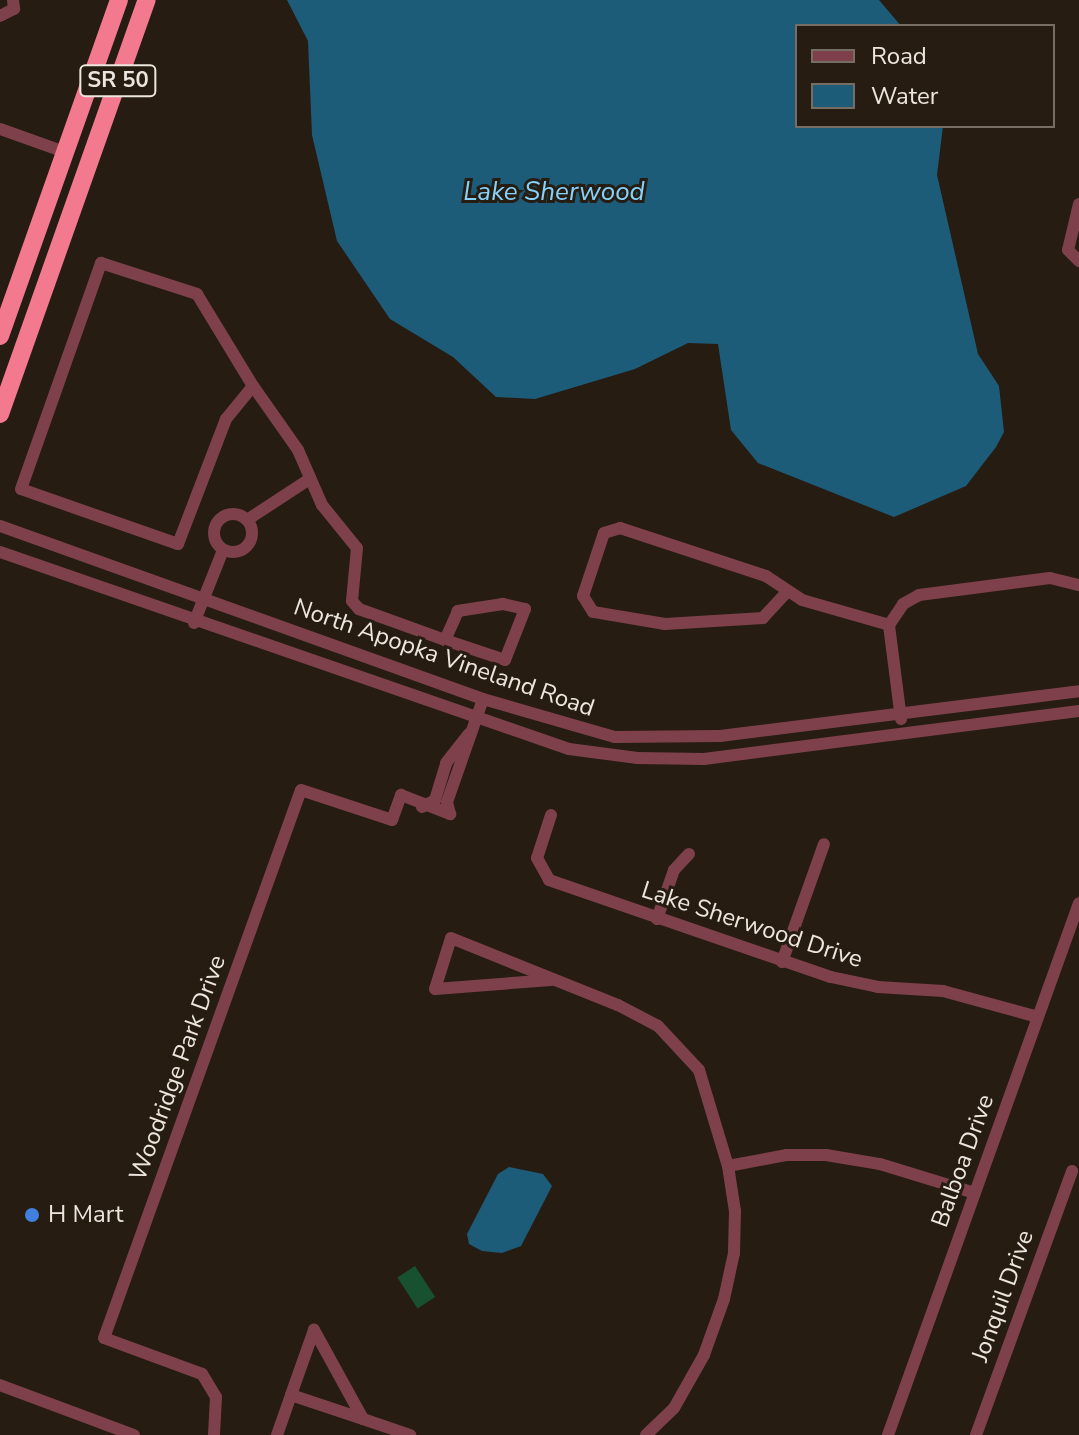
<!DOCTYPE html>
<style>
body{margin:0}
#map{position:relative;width:1079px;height:1435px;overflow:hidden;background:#261c12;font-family:"Nunito Sans",sans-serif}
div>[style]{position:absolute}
.green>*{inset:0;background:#185130;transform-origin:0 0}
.water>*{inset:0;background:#1d5c78}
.minor>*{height:12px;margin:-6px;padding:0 6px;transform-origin:6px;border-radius:6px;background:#7e414b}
.minor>.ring{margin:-6px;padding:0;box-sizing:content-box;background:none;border:12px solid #7e414b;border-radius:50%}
.highway>*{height:18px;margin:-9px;padding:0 9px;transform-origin:9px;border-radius:9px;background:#f3798e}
.dots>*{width:22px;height:22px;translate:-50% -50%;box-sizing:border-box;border:4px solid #261c12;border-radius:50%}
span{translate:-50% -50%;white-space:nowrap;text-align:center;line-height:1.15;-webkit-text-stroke:6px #261c12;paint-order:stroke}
.shield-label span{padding:2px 6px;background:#261c12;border:2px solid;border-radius:6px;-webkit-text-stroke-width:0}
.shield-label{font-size:22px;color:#ede6df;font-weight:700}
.street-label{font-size:24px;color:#ede6df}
.poi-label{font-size:24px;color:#ede6df}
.left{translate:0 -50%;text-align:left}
.water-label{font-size:26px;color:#84d2fa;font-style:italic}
.legend{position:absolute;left:795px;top:24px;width:260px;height:104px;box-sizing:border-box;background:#261c12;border:2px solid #766d64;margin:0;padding:10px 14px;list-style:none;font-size:24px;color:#ede6df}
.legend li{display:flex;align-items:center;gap:16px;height:40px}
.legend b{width:40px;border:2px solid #766d64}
</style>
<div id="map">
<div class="green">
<i style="left:415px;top:1266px;width:37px;height:21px;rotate:57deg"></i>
</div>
<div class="water">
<i style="clip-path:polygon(287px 0,879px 0,901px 26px,797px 26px,797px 126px,943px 126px,937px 175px,978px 354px,999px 386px,1004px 432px,996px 447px,966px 486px,894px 517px,758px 463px,731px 430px,718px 344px,688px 343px,635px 369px,535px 399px,496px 397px,453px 357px,390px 319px,337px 241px,312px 135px,308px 41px)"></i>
<i style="clip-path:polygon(509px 1167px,543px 1174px,552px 1186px,521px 1246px,502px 1253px,482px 1251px,469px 1244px,467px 1234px,498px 1174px)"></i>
</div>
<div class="minor">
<i style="left:0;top:16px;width:16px;rotate:-27deg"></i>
<i style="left:14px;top:9px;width:9px;rotate:-96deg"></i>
<i style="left:0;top:129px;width:69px;rotate:19.5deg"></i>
<i style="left:1079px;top:204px;width:47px;rotate:103.4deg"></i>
<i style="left:1068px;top:250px;width:16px;rotate:45deg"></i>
<i style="left:101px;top:263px;width:101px;rotate:17.9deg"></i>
<i style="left:197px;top:294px;width:108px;rotate:58.7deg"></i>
<i style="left:253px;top:386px;width:43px;rotate:129.3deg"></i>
<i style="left:226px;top:419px;width:134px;rotate:111deg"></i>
<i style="left:178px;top:544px;width:166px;rotate:-160.7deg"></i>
<i style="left:21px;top:489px;width:240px;rotate:-70.5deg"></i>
<i style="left:253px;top:386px;width:78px;rotate:54.9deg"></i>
<i style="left:298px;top:450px;width:60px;rotate:66.4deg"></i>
<i style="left:322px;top:505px;width:55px;rotate:50.9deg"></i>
<i style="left:357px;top:548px;width:53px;rotate:95.4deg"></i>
<i style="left:352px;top:601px;width:11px;rotate:49deg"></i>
<i style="left:359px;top:609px;width:91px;rotate:19.8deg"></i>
<i style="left:445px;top:640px;width:63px;rotate:18.4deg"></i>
<i style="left:505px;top:660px;width:55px;rotate:-68.6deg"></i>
<i style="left:525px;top:609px;width:23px;rotate:-167deg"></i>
<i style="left:503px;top:604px;width:46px;rotate:171.2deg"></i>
<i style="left:458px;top:611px;width:32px;rotate:114deg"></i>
<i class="ring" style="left:214px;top:514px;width:26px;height:26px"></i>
<i style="left:247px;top:520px;width:73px;rotate:-33.3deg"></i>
<i style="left:0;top:526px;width:513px;rotate:19.71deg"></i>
<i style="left:483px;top:699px;width:137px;rotate:16.1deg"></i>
<i style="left:615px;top:737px;width:105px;rotate:-0.5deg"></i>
<i style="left:720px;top:736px;width:362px;rotate:-7.1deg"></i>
<i style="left:0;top:552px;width:602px;rotate:19.1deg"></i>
<i style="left:569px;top:749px;width:69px;rotate:7.5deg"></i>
<i style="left:637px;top:758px;width:67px;rotate:0.9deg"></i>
<i style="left:704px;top:759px;width:378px;rotate:-7.3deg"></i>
<i style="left:786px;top:593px;width:34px;rotate:133deg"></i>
<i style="left:763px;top:618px;width:98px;rotate:176.5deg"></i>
<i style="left:665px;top:624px;width:73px;rotate:-170.5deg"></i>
<i style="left:593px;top:612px;width:19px;rotate:-122deg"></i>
<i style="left:583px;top:596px;width:66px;rotate:-71.6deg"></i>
<i style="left:604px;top:533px;width:17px;rotate:-17deg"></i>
<i style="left:620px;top:528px;width:154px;rotate:18.2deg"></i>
<i style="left:766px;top:576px;width:43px;rotate:33.7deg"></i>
<i style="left:802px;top:600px;width:91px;rotate:16deg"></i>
<i style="left:194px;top:623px;width:79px;rotate:-68.3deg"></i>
<i style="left:901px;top:719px;width:95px;rotate:-97.3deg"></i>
<i style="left:889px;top:625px;width:25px;rotate:-56deg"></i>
<i style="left:903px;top:604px;width:18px;rotate:-29deg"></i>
<i style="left:919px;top:595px;width:132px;rotate:-7.4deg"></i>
<i style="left:1050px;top:578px;width:30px;rotate:14deg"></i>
<i style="left:422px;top:807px;width:15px;rotate:-28deg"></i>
<i style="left:435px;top:800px;width:39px;rotate:-73deg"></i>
<i style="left:446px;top:763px;width:37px;rotate:-52deg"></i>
<i style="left:450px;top:814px;width:12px;rotate:-104deg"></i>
<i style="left:447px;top:802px;width:109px;rotate:-70.7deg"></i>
<i style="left:551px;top:815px;width:45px;rotate:108deg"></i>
<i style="left:537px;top:858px;width:25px;rotate:61deg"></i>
<i style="left:549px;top:880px;width:298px;rotate:19deg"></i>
<i style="left:831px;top:977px;width:48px;rotate:12deg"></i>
<i style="left:878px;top:987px;width:65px;rotate:3.5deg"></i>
<i style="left:943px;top:991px;width:98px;rotate:15.3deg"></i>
<i style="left:657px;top:919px;width:52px;rotate:-70.9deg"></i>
<i style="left:674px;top:870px;width:22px;rotate:-47deg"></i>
<i style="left:782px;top:962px;width:125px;rotate:-70.4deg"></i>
<i style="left:551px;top:980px;width:116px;rotate:175.6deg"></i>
<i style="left:435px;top:989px;width:53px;rotate:-72.6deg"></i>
<i style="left:451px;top:938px;width:180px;rotate:21.9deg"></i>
<i style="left:618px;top:1005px;width:45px;rotate:27.7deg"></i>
<i style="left:658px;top:1026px;width:60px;rotate:47deg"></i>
<i style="left:699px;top:1070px;width:100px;rotate:73.2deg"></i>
<i style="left:728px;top:1166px;width:46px;rotate:81.2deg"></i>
<i style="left:735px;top:1211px;width:42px;rotate:91.4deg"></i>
<i style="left:734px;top:1253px;width:47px;rotate:102.3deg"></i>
<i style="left:724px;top:1299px;width:59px;rotate:109.7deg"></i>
<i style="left:704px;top:1355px;width:61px;rotate:119.5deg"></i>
<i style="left:674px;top:1408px;width:39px;rotate:136deg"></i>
<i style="left:728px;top:1166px;width:60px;rotate:-10.6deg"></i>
<i style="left:787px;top:1155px;width:39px"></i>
<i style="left:826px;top:1155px;width:55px;rotate:9.5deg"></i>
<i style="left:880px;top:1164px;width:99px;rotate:17deg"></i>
<i style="left:0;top:1385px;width:143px;rotate:20.5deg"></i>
<i style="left:363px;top:1419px;width:102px;rotate:-118.8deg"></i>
<i style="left:314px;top:1330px;width:69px;rotate:109.5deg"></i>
<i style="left:291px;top:1395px;width:76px;rotate:18.4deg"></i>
<i style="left:363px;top:1419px;width:50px;rotate:18.8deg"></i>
<i style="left:214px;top:1435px;width:38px;rotate:-87deg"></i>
<i style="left:216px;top:1397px;width:27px;rotate:-121deg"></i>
<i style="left:202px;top:1374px;width:104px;rotate:-159.8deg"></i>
<i style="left:104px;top:1338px;width:582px;rotate:-70.23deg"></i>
<i style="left:301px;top:790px;width:96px;rotate:18.2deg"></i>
<i style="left:392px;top:820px;width:27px;rotate:-70deg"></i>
<i style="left:401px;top:795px;width:53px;rotate:21.2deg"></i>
<i style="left:277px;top:1435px;width:42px;rotate:-70.7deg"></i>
<i style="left:888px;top:1435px;width:565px;rotate:-70.25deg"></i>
<i style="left:976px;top:1435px;width:281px;rotate:-70deg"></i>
</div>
<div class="highway">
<i style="left:0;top:336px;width:356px;rotate:-70.5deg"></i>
<i style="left:0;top:414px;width:439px;rotate:-70.5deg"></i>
</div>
<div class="dots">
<i style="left:32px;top:1215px;background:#3f7fe0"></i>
</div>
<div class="shield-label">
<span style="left:118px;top:81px">SR 50</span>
</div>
<div class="street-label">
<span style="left:444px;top:658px;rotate:19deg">North Apopka Vineland Road</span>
<span style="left:752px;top:925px;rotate:18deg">Lake Sherwood Drive</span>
<span style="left:178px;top:1068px;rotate:-70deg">Woodridge Park Drive</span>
<span style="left:963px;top:1161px;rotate:-70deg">Balboa Drive</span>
<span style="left:1003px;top:1296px;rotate:-70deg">Jonquil Drive</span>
</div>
<div class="poi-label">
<span class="left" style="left:48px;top:1215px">H Mart</span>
</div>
<div class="water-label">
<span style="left:554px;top:192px">Lake Sherwood</span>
</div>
<ul class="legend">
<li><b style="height:10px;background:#7e414b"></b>Road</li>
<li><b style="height:22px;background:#1d5c78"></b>Water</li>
</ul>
</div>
